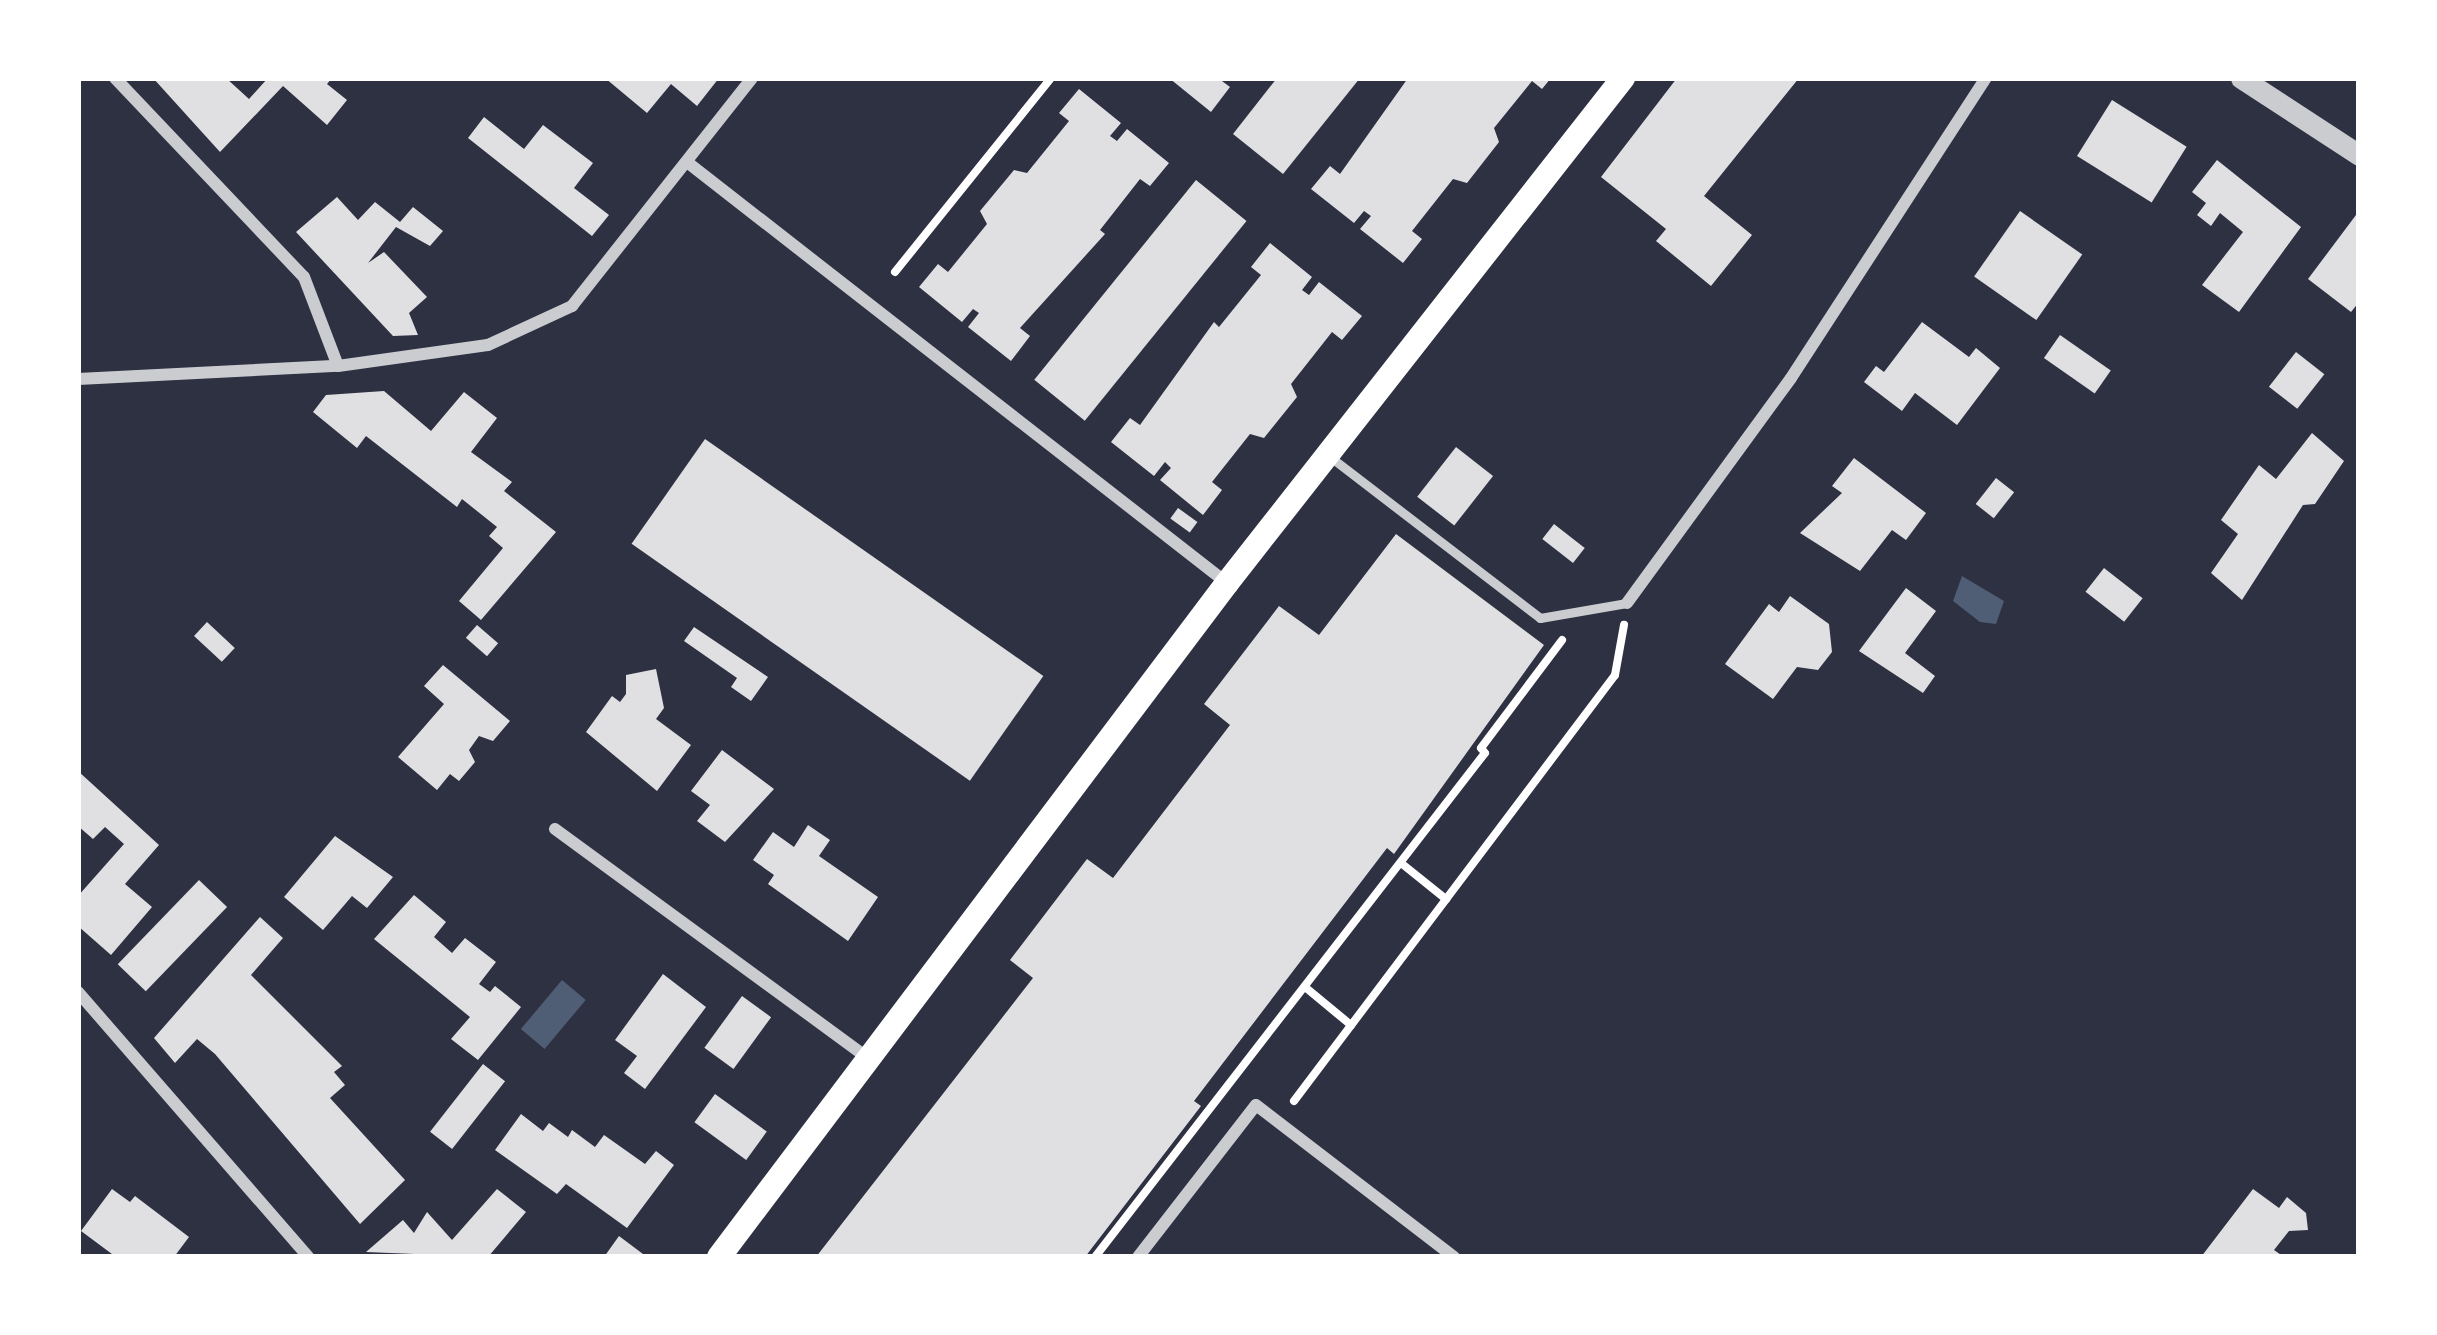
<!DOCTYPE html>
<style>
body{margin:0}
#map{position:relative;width:2437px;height:1335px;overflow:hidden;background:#2d3142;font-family:"Fira Sans",sans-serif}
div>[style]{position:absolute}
.water>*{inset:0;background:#4f5d75;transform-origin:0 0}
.building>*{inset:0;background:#e0e0e3;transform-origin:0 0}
.path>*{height:8px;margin:-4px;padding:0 4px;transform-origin:4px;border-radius:4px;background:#fff}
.service>*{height:9px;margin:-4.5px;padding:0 4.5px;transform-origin:4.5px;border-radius:4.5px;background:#caccd0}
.minor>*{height:12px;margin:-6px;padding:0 6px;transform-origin:6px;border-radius:6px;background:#caccd0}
.tertiary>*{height:21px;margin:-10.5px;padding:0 10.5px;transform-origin:10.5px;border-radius:10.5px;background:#caccd0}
.secondary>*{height:24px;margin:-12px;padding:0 12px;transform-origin:12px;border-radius:12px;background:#fff}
span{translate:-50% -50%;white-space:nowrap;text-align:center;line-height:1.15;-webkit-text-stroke:12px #fff;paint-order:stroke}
.frame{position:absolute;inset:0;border:81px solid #fff;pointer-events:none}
</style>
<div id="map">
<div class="water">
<i style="clip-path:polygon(1962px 576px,2004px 601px,1996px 624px,1980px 622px,1953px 601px)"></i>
<i style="left:562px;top:980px;width:31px;height:64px;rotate:40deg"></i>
</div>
<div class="building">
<i style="clip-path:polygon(153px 78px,226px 78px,249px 99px,268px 78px,332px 78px,327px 84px,347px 100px,327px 125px,283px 86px,220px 152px)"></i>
<i style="clip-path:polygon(605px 78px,719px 78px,697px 106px,671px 84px,647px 113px)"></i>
<i style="clip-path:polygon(1169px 78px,1218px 78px,1230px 87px,1211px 112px)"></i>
<i style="clip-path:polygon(1277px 78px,1360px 78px,1283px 174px,1233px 134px)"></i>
<i style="clip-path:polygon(1408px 78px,1551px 78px,1542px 89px,1532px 81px,1494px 128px,1499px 142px,1467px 183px,1453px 179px,1412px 231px,1422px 239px,1403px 263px,1360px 229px,1371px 216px,1364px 211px,1354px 223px,1311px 189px,1330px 166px,1340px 174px)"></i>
<i style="clip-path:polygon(1677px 78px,1799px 78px,1704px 196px,1752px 235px,1711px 286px,1656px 241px,1666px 229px,1601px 177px)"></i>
<i style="clip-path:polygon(1079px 89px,1121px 123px,1110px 136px,1117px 141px,1127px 129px,1169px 163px,1150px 186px,1140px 179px,1100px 230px,1105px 234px,1020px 328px,1030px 336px,1011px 361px,968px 327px,979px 313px,973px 309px,962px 322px,919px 287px,938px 264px,948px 272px,987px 224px,980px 211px,1014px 170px,1027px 173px,1069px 121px,1059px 113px)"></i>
<i style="left:2112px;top:100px;width:88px;height:66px;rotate:32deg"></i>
<i style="clip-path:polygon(484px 117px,524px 149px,543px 125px,593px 163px,574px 188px,609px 215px,592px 236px,468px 138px)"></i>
<i style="clip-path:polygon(2217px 160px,2301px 227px,2239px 312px,2202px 285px,2243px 232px,2220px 213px,2211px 226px,2197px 215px,2206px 203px,2192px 192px)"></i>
<i style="left:1196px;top:180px;width:65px;height:257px;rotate:39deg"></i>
<i style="clip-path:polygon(337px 197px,358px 220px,375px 202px,400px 222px,413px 207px,443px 231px,430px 246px,396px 227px,368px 263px,384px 252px,427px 297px,409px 313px,418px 335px,393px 336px,296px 232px)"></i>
<i style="left:2020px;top:211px;width:76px;height:80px;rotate:35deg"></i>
<i style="clip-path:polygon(2359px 211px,2359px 302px,2351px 312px,2308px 279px)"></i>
<i style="clip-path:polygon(1270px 243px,1312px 277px,1302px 290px,1309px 295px,1319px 282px,1362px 316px,1342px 340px,1332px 332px,1291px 384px,1297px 397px,1264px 438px,1250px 434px,1212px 482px,1222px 490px,1203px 515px,1160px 480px,1171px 468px,1165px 462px,1154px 476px,1111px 442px,1130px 418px,1140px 425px,1214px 322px,1219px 327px,1261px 275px,1251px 267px)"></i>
<i style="clip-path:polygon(1922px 322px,1969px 357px,1976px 348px,2000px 368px,1957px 425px,1915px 393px,1902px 411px,1864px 382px,1876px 366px,1884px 372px)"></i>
<i style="left:2060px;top:335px;width:62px;height:28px;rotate:35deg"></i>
<i style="left:2296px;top:352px;width:36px;height:44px;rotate:38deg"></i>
<i style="clip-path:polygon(384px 391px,431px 431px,464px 392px,497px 418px,471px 452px,512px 482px,504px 491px,556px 532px,481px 620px,459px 601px,503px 548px,489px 536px,497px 527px,462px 499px,457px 507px,366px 436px,357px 448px,313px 412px,326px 395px)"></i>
<i style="clip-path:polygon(2312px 433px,2344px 461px,2315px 504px,2303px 505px,2242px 600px,2211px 573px,2238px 534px,2221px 520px,2259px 465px,2276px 479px)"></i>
<i style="left:705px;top:439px;width:413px;height:128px;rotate:35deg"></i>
<i style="left:1456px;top:447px;width:47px;height:63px;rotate:38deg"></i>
<i style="clip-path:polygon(1854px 458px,1926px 513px,1906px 540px,1892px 530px,1860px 571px,1800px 533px,1842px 493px,1832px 486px)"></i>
<i style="left:1996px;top:478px;width:23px;height:33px;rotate:38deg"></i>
<i style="left:1178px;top:508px;width:24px;height:13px;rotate:36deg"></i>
<i style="left:1554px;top:524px;width:39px;height:19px;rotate:38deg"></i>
<i style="clip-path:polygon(1396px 534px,1544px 645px,1394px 854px,1387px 848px,1194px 1101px,1201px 1106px,1085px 1257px,816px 1257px,1033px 978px,1010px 960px,1087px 859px,1113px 878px,1230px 725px,1204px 704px,1279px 606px,1319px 635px)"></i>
<i style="left:2104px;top:568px;width:49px;height:30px;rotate:38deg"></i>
<i style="clip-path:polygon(1906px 588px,1936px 611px,1905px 653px,1935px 676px,1923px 693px,1859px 651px)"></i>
<i style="clip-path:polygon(1790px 596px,1829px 624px,1832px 652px,1818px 670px,1797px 667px,1773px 699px,1725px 664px,1769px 604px,1779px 612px)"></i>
<i style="left:207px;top:622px;width:38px;height:19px;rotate:43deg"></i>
<i style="left:477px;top:625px;width:28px;height:17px;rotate:41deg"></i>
<i style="clip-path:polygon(694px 627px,768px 677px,751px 701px,731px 687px,737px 678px,684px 641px)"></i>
<i style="clip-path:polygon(443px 665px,510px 721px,493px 741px,479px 736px,469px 750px,475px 762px,459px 781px,450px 774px,437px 790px,398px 757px,444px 704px,424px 686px)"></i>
<i style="clip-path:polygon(656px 669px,664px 708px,656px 719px,691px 745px,657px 791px,586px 732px,612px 696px,620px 702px,626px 694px,626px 675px)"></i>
<i style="clip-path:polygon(722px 750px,774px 789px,725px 842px,697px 821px,710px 805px,691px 791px)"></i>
<i style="clip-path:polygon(78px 771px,159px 845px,125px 884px,152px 907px,111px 955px,78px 926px,78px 896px,124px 844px,105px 827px,93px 839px,78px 826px)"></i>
<i style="clip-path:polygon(808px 825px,830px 840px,819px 856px,878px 897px,848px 941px,768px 884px,774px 875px,753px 860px,773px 832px,794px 847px)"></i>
<i style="clip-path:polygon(335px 836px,393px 877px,367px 908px,352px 896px,323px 930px,284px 897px)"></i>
<i style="left:199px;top:880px;width:39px;height:117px;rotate:44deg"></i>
<i style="clip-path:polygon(414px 895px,446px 922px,434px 937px,452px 953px,465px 938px,496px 962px,479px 984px,490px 992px,495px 986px,521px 1007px,478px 1060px,451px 1039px,470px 1017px,374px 939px)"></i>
<i style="clip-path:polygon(260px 917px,283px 938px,251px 975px,342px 1066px,334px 1072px,345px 1085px,330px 1098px,405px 1180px,360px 1224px,215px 1054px,197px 1039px,175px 1063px,154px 1038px)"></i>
<i style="clip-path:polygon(663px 974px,706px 1007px,645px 1089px,624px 1073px,637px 1056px,615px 1040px)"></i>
<i style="left:742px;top:996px;width:36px;height:64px;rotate:36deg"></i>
<i style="left:483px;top:1064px;width:28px;height:86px;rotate:38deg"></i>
<i style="left:715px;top:1094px;width:64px;height:35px;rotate:36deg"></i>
<i style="clip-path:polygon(521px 1114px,543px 1131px,549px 1123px,568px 1137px,572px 1130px,595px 1147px,604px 1135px,645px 1164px,656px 1151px,674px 1165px,627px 1228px,566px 1184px,557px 1194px,495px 1150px)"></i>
<i style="clip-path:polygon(112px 1189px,130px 1202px,135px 1196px,189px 1237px,174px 1257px,116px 1257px,81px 1231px)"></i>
<i style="clip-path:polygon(497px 1189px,526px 1212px,488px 1257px,366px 1252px,403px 1220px,414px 1233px,427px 1212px,452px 1240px)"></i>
<i style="clip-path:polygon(2253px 1189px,2279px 1208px,2287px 1197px,2306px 1213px,2308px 1230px,2289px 1231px,2274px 1250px,2284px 1257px,2201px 1257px)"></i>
<i style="clip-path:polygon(619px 1236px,647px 1257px,604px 1257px)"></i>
</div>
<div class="path">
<i style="left:895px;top:272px;width:249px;rotate:-51.2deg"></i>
<i style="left:1401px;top:863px;width:58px;rotate:38.7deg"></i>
<i style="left:1305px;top:987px;width:60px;rotate:39.6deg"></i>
<i style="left:1294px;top:1101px;width:533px;rotate:-53deg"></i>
<i style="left:1615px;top:675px;width:51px;rotate:-79.8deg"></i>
<i style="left:1095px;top:1257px;width:637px;rotate:-52.27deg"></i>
<i style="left:1485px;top:753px;width:6px;rotate:-129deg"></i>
<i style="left:1481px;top:748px;width:135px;rotate:-53.1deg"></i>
</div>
<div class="service">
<i style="left:1329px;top:456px;width:266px;rotate:37.5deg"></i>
<i style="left:1540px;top:618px;width:88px;rotate:-9.8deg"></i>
</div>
<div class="minor">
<i style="left:115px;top:78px;width:274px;rotate:46.5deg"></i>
<i style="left:304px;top:277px;width:95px;rotate:69.1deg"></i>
<i style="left:687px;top:162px;width:685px;rotate:37.94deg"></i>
<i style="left:78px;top:379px;width:260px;rotate:-2.9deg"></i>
<i style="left:338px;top:366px;width:151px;rotate:-8deg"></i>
<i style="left:488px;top:345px;width:93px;rotate:-24.9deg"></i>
<i style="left:572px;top:306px;width:290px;rotate:-51.7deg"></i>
<i style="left:1627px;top:603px;width:278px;rotate:-53.9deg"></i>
<i style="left:1791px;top:378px;width:358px;rotate:-57deg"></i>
<i style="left:555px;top:829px;width:384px;rotate:36.2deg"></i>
<i style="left:78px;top:992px;width:351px;rotate:49deg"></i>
<i style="left:1138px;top:1257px;width:192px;rotate:-52.2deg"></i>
<i style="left:1256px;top:1105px;width:250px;rotate:37.5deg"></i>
</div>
<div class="tertiary">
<i style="left:2241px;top:78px;width:141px;rotate:33.1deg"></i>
</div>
<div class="secondary">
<i style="left:719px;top:1257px;width:844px;rotate:-52.99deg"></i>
<i style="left:1227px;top:583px;width:642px;rotate:-51.9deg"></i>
</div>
<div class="frame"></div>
</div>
